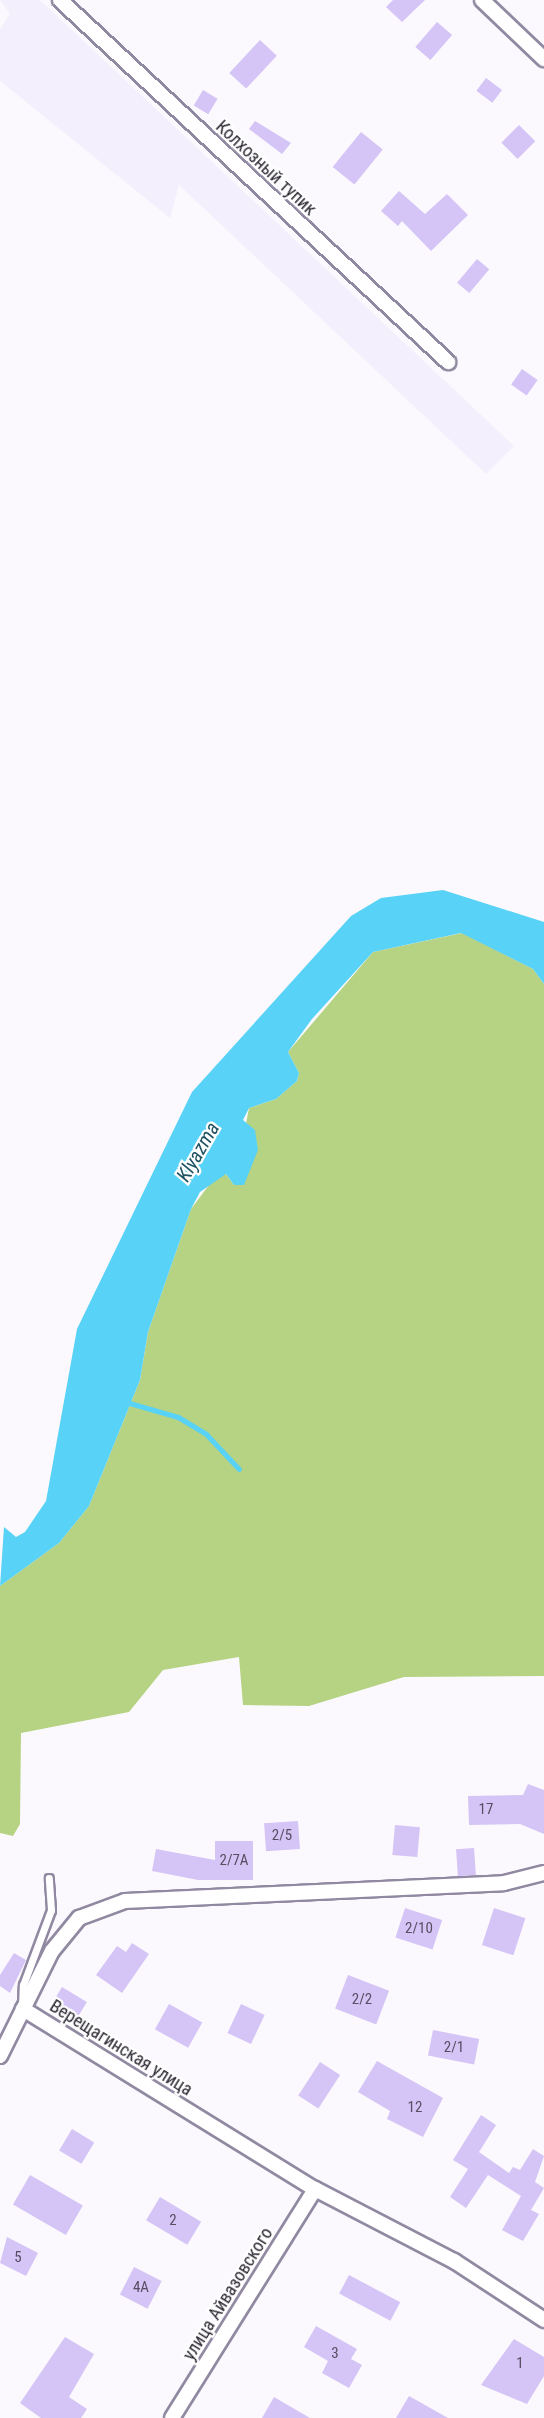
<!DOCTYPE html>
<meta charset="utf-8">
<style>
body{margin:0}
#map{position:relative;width:544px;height:2418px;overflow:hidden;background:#fbf9fe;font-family:"Roboto Condensed",sans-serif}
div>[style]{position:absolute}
.built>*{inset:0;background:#f3effc}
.green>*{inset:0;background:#b6d383}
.water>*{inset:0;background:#58d2f6}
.stream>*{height:5px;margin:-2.5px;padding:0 2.5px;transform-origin:2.5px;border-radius:2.5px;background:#58d2f6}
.building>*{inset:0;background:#d5c4f6;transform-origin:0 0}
.roads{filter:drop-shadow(2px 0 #9189a1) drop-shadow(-2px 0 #9189a1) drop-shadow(0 2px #9189a1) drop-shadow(0 -2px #9189a1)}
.service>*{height:7px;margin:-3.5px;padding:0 3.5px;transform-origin:3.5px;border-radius:3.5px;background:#fff}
.minor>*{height:14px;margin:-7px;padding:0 7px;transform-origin:7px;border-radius:7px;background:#fff}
span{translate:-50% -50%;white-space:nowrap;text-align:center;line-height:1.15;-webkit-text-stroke:4.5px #fff;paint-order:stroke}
.number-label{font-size:15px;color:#564e62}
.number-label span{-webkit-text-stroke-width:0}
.street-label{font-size:18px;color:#2b2731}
.water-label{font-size:20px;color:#205362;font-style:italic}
</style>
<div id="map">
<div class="built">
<i style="clip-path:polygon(0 0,40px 0,514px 446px,486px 474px,179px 185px,170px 218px,0 81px,0 29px,10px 14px)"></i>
</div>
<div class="green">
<i style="clip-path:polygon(462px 933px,533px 969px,544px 984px,544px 1676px,404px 1677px,309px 1706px,243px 1705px,239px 1657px,163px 1670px,129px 1712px,21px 1733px,20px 1824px,13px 1836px,0 1833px,0 1586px,59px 1543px,89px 1506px,140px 1380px,148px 1332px,191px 1209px,212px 1181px,226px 1174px,234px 1185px,249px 1108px,276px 1099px,297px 1081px,299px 1073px,288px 1052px,373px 952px)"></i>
</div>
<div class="water">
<i style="clip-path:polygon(443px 890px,544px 922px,544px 984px,533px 969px,461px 933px,373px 952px,312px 1019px,288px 1052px,299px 1073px,297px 1081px,276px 1099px,249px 1108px,243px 1120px,255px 1130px,258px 1150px,244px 1185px,234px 1185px,226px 1174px,200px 1192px,191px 1209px,148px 1332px,140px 1380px,89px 1506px,59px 1543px,0 1586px,4px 1527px,16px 1537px,25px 1532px,46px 1501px,77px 1329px,192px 1092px,351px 916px,381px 898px)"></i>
</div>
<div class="stream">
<i style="left:126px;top:1402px;width:54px;rotate:16.1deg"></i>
<i style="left:178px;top:1417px;width:33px;rotate:31deg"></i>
<i style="left:206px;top:1434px;width:48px;rotate:46.7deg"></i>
</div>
<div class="building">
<i style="clip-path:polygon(393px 0,425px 0,402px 22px,386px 7px)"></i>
<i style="left:437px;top:22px;width:20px;height:33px;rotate:41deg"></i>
<i style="left:260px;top:40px;width:23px;height:45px;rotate:43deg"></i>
<i style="left:486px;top:78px;width:20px;height:16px;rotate:37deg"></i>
<i style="left:203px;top:90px;width:17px;height:18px;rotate:31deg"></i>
<i style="clip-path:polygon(255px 121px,291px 143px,282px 154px,249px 129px)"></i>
<i style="left:519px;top:125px;width:23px;height:25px;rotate:45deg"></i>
<i style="left:361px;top:132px;width:28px;height:45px;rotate:39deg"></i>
<i style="clip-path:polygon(399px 191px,425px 214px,447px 194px,468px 215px,431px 251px,402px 221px,398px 226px,381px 211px)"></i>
<i style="left:477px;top:259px;width:16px;height:31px;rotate:40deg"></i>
<i style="left:522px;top:369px;width:19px;height:19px;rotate:35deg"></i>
<i style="clip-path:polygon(528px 1784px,544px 1790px,544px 1834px,520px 1824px,469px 1825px,468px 1796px,523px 1795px)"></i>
<i style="left:298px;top:1821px;width:28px;height:34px;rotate:86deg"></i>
<i style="left:395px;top:1825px;width:25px;height:30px;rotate:5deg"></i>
<i style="clip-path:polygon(215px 1841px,253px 1841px,253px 1880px,198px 1880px,152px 1871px,156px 1849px,215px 1860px)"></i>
<i style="left:474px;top:1848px;width:27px;height:18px;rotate:86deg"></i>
<i style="left:405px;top:1908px;width:39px;height:31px;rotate:18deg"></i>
<i style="left:494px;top:1908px;width:33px;height:39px;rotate:18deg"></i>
<i style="clip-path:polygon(132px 1943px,149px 1954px,122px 1993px,96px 1975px,117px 1946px,126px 1952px)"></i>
<i style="clip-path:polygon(14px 1953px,26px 1960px,10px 1993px,0 1986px,0 1975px)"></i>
<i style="left:348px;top:1975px;width:44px;height:36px;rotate:21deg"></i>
<i style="left:62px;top:1987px;width:29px;height:21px;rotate:31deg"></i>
<i style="left:169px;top:2004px;width:38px;height:29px;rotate:29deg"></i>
<i style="left:241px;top:2004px;width:26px;height:32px;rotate:25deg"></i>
<i style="left:433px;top:2030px;width:47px;height:26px;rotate:11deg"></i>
<i style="clip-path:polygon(377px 2061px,443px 2098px,423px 2137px,387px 2119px,390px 2111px,358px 2092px)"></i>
<i style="left:320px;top:2062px;width:24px;height:40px;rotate:33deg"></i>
<i style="clip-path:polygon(481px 2115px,496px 2125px,479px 2152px,509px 2173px,513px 2167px,520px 2170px,533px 2149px,544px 2156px,535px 2182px,544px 2188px,531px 2210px,539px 2214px,523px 2241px,502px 2230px,521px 2196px,488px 2175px,466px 2208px,450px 2197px,468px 2169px,453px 2160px)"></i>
<i style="left:72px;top:2129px;width:26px;height:25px;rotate:31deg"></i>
<i style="left:30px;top:2175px;width:61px;height:34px;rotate:30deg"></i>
<i style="left:160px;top:2197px;width:48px;height:27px;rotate:31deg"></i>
<i style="clip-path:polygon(7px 2237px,38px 2253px,26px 2276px,0 2263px)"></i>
<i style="left:134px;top:2267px;width:31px;height:31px;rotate:27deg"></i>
<i style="left:349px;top:2275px;width:58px;height:21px;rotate:28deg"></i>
<i style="clip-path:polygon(316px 2326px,357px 2349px,351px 2359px,362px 2365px,349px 2388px,322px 2373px,328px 2361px,304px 2347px)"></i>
<i style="clip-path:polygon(65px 2337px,94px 2354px,69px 2397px,87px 2409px,81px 2418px,41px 2418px,20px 2403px)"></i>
<i style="clip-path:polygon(514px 2339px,544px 2357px,544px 2376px,527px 2404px,481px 2385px)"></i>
<i style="clip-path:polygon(409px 2396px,448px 2418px,396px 2418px)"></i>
<i style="clip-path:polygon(274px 2397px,310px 2418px,262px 2418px)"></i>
</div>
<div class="roads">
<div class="service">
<i style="left:22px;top:2008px;width:23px;rotate:-88deg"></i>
<i style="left:23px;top:1985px;width:80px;rotate:-69.5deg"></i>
<i style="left:51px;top:1910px;width:32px;rotate:-94deg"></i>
</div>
<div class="minor">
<i style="left:60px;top:0;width:531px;rotate:43.01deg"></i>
<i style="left:482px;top:0;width:86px;rotate:43.6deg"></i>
<i style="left:23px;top:2009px;width:343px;rotate:31.7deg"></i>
<i style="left:315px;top:2189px;width:157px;rotate:27.4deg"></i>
<i style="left:454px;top:2261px;width:108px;rotate:33.2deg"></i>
<i style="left:0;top:2056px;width:117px;rotate:-63.7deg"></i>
<i style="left:52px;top:1951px;width:43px;rotate:-50.7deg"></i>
<i style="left:79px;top:1918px;width:49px;rotate:-20.3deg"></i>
<i style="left:125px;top:1901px;width:379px;rotate:-2.7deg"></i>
<i style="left:504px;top:1883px;width:41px;rotate:-14deg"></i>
<i style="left:172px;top:2418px;width:270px;rotate:-58deg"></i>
</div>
</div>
<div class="number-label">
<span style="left:486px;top:1810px">17</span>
<span style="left:282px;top:1836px">2/5</span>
<span style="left:234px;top:1861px">2/7А</span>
<span style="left:419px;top:1929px">2/10</span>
<span style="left:362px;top:2000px">2/2</span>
<span style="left:454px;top:2048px">2/1</span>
<span style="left:415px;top:2108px">12</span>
<span style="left:173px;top:2221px">2</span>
<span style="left:18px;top:2258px">5</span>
<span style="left:141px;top:2288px">4А</span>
<span style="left:335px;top:2354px">3</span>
<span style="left:520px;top:2364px">1</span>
</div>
<div class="street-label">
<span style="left:266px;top:168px;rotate:43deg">Колхозный тупик</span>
<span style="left:121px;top:2048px;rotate:32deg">Верещагинская улица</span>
<span style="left:228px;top:2294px;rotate:-58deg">улица Айвазовского</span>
</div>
<div class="water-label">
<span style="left:198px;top:1152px;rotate:-60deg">Klyazma</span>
</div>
</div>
